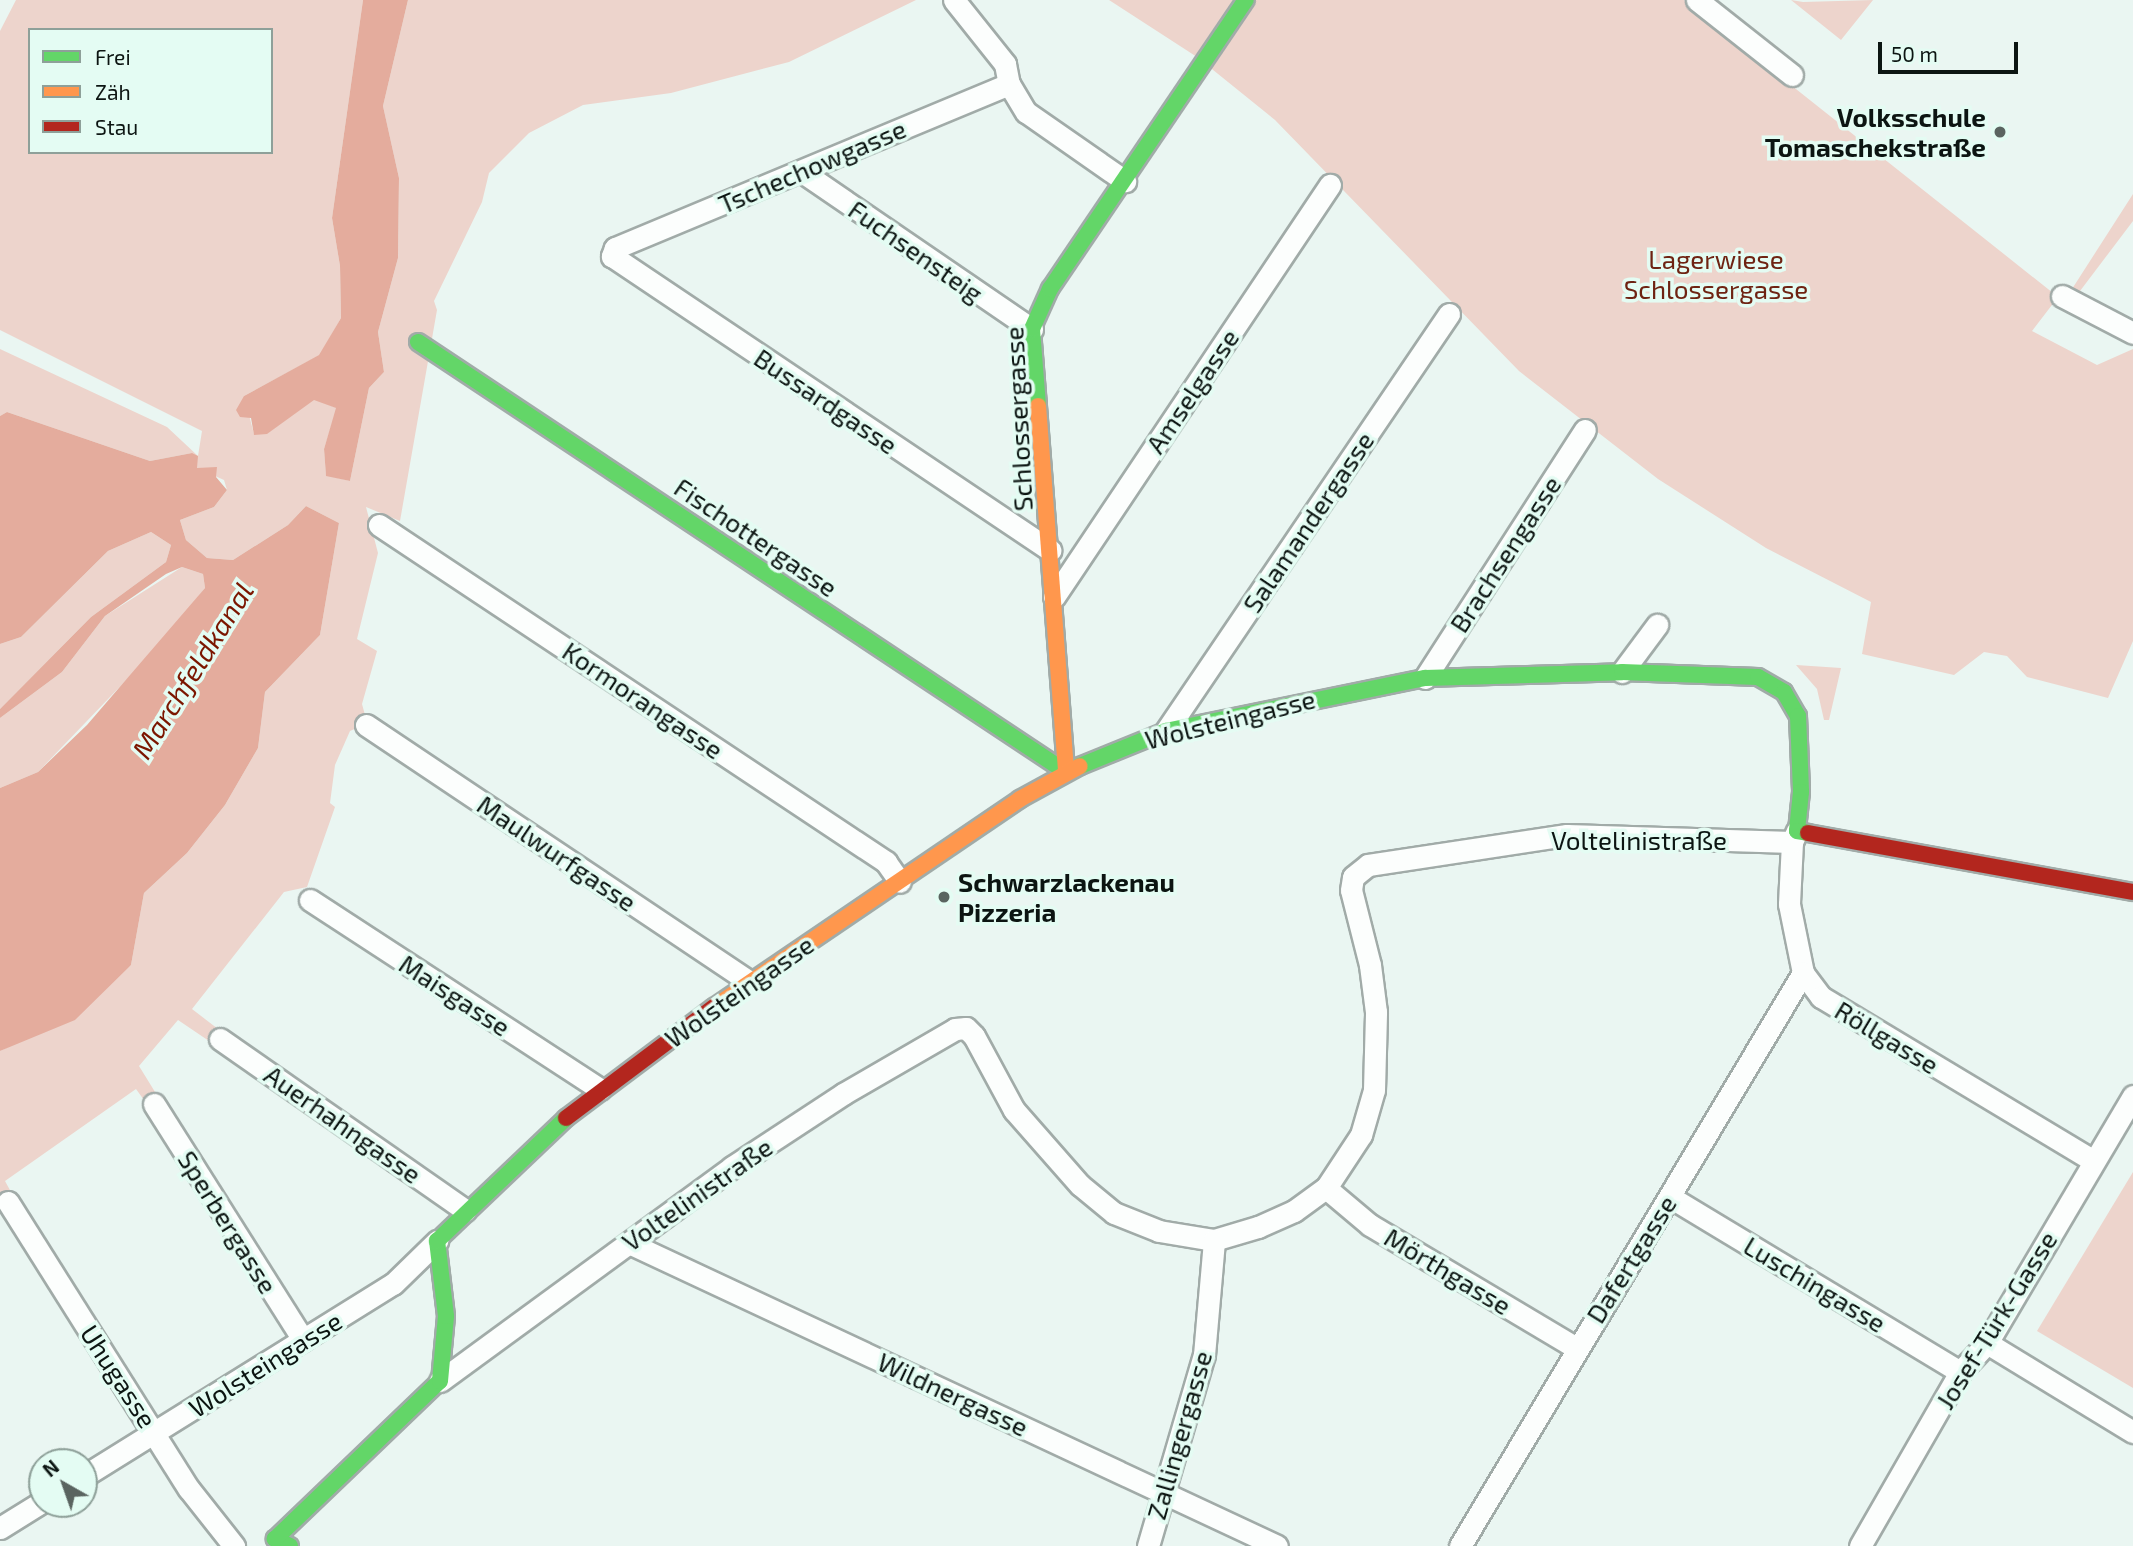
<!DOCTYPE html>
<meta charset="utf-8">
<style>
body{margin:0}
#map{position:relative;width:2133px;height:1546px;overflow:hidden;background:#eaf6f2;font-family:"Exo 2",sans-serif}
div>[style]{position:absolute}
.green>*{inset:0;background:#edd4cc}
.water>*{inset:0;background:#e4ac9d}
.roads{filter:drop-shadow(2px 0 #a1aba8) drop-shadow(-2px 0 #a1aba8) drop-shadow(0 2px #a1aba8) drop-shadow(0 -2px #a1aba8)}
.street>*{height:21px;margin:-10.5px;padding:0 10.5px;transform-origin:10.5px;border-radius:10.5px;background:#fcfefd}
.fast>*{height:16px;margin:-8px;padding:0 8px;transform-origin:8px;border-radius:8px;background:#63d668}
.slow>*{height:16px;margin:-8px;padding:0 8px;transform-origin:8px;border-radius:8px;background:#ff974d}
.jam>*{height:16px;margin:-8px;padding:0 8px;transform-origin:8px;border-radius:8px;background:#b3261e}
.dots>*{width:19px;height:19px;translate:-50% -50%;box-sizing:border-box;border:4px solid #e4fcf3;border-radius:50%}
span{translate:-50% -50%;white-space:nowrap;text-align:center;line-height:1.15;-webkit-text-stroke:7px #e4fcf3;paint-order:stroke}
.poi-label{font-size:26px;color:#0c1512;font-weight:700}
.right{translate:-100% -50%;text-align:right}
.left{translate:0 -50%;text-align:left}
.street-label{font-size:26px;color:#0c1512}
.park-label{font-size:26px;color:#6e2312}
.water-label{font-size:28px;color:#7b1600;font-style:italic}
.legend{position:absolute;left:28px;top:28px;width:245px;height:126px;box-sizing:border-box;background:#e4fcf3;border:2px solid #8ea099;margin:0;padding:9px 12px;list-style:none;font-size:21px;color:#0c1512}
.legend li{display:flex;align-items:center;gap:14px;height:35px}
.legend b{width:35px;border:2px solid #8ea099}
.north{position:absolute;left:28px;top:1448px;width:70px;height:70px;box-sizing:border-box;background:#e4fcf3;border:2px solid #8ea099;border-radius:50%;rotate:320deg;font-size:19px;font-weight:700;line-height:28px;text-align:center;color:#0c1512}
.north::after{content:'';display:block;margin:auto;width:24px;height:32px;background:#5a6460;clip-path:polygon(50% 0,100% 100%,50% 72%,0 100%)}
.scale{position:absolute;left:1878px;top:42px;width:140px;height:32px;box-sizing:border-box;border:4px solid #0c1512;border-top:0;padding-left:9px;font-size:21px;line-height:24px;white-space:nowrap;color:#0c1512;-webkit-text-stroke:5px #e4fcf3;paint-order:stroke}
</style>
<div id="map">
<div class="green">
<i style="clip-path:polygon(evenodd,16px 0,363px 0,332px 218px,340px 266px,341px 318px,320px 355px,244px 396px,254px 434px,266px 434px,314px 399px,337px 408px,324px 449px,326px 475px,350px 481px,369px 388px,384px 372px,378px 332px,398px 258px,399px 178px,383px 106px,408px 0,916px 0,789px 62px,671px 93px,583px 105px,529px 133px,489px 173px,482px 202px,434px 301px,437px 310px,400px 521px,366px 507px,378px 553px,357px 639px,377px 651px,362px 704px,365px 715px,359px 727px,350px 731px,335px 765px,330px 803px,335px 807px,307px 887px,284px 892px,192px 1009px,218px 1029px,209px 1041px,178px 1020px,139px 1066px,160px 1100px,149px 1107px,136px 1089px,5px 1181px,17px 1203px,0 1203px,0 1051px,37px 1033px,131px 965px,144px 893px,187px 853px,225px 805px,258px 748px,265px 692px,320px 635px,339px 523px,306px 506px,288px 525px,233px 560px,207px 558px,186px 540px,180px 520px,214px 507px,227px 490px,224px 480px,197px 468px,192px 453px,150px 461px,7px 412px,0 416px,0 349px,167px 427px,198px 456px,202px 431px,0 330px,0 31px,16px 0,30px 30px,271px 30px,271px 152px,30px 152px,30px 30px)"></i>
<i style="clip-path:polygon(1109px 0,1684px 0,2053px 293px,2055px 301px,2032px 331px,2097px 365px,2133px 349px,2133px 641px,2108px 698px,2027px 677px,2007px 656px,1984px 652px,1954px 675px,1862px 654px,1871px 602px,1766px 548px,1658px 479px,1519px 371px,1275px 120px,1197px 57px)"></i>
<i style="clip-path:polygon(1791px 0,1803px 2px,1873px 0,1841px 40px)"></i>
<i style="clip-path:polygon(2133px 194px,2133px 221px,2080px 291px,2090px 297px,2087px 300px,2074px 294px,2072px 289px)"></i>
<i style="clip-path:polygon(151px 532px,171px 545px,166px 562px,91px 617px,0 709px,0 644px,21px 637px,108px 551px)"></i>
<i style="clip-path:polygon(182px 567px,203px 574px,205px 588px,157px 648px,38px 772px,0 788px,0 718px,62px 672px,105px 616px)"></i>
<i style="clip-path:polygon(1796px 665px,1841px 668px,1829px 720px,1824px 720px,1817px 689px)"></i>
<i style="clip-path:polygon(2133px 1172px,2133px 1388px,2037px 1331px)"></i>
</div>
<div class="water">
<i style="clip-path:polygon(363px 0,408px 0,383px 106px,399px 178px,398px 258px,378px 332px,384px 372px,369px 388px,350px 481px,326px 476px,324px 449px,336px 408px,314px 400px,267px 434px,254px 435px,251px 418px,240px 417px,236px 410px,244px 396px,319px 355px,341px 318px,340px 266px,332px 218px)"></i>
<i style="clip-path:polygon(7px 412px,150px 461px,192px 453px,198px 456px,197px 468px,217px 467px,216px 477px,227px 490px,214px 507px,180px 520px,186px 540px,207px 558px,233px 560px,288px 525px,306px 506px,339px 523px,320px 635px,265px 692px,258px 748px,225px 805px,187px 853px,144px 893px,131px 965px,75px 1020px,0 1051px,0 788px,38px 772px,87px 725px,205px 588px,203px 574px,182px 567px,166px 574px,105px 616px,62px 672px,0 718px,0 709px,91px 617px,166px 562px,171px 545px,151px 532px,108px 551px,21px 637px,0 644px,0 416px)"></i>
</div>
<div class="roads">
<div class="street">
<i style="left:954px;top:0;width:82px;rotate:51.4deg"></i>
<i style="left:1005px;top:64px;width:20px;rotate:79deg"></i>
<i style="left:1009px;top:84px;width:33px;rotate:59deg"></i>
<i style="left:1026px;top:112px;width:121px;rotate:34.9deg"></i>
<i style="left:1697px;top:0;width:121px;rotate:38.3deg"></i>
<i style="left:1009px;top:84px;width:427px;rotate:157.4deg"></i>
<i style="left:615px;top:248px;width:9px;rotate:111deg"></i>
<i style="left:612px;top:256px;width:528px;rotate:33.87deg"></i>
<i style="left:801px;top:171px;width:280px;rotate:34.4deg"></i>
<i style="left:2062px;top:296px;width:80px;rotate:27.5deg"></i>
<i style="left:379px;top:525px;width:609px;rotate:33.61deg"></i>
<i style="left:886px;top:862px;width:24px;rotate:55deg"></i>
<i style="left:1054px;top:597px;width:496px;rotate:-56.2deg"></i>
<i style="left:1622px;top:672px;width:59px;rotate:-53.3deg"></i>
<i style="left:1425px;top:678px;width:295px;rotate:-57.2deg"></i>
<i style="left:366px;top:725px;width:461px;rotate:33.8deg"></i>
<i style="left:1166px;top:731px;width:504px;rotate:-55.84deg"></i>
<i style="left:1792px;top:842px;width:62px;rotate:92.8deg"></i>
<i style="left:1789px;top:904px;width:70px;rotate:78.5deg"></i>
<i style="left:1803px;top:973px;width:30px;rotate:53deg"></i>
<i style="left:1821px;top:997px;width:318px;rotate:31deg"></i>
<i style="left:310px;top:900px;width:346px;rotate:33.1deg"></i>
<i style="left:220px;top:1039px;width:299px;rotate:34.9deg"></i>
<i style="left:154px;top:1104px;width:279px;rotate:57.7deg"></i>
<i style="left:1326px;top:1188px;width:57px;rotate:40.1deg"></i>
<i style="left:1370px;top:1225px;width:239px;rotate:30.8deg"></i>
<i style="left:1670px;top:1197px;width:339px;rotate:31.1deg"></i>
<i style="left:8px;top:1202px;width:339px;rotate:57.8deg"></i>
<i style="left:189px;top:1489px;width:73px;rotate:51.7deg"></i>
<i style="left:629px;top:1243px;width:715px;rotate:25.06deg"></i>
<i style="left:1987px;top:1343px;width:171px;rotate:31.4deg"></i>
<i style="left:440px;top:1381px;width:362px;rotate:-36.2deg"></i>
<i style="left:732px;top:1167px;width:133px;rotate:-33.3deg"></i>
<i style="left:843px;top:1094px;width:129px;rotate:-30.1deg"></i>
<i style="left:955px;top:1029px;width:11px;rotate:-5deg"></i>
<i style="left:966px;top:1028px;width:11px;rotate:45deg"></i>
<i style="left:974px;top:1036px;width:84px;rotate:61.6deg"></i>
<i style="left:1014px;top:1110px;width:100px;rotate:48.7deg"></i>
<i style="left:1080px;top:1185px;width:44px;rotate:39.5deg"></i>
<i style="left:1114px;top:1213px;width:48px;rotate:21.8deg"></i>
<i style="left:1159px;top:1231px;width:56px;rotate:9.3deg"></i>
<i style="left:1214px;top:1240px;width:46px;rotate:-16.5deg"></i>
<i style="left:1258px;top:1227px;width:39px;rotate:-24deg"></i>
<i style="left:1294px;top:1211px;width:39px;rotate:-36deg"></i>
<i style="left:1326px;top:1188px;width:64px;rotate:-56.6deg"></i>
<i style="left:1361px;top:1135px;width:47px;rotate:-73.9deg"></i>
<i style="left:1374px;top:1090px;width:78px;rotate:-88.5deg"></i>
<i style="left:1376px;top:1012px;width:47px;rotate:-97.3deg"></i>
<i style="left:1370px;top:965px;width:77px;rotate:-104.2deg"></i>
<i style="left:1351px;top:890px;width:13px;rotate:-81deg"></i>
<i style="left:1353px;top:877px;width:19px;rotate:-39deg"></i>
<i style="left:1368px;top:865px;width:201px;rotate:-8.6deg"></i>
<i style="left:1567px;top:835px;width:225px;rotate:1.8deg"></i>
<i style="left:1792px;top:842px;width:12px;rotate:-66deg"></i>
<i style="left:84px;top:1476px;width:364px;rotate:-31.9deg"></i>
<i style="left:393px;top:1284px;width:62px;rotate:-44.3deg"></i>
<i style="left:0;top:1528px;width:49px;rotate:-31.8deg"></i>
<i style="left:1148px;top:1546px;width:199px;rotate:-73.7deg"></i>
<i style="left:1204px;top:1355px;width:115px;rotate:-85deg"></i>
<i style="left:1460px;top:1546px;width:668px;rotate:-59.1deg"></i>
<i style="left:1860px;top:1546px;width:201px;rotate:-60.1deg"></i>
<i style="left:1960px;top:1372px;width:40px;rotate:-47deg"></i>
<i style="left:1987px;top:1343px;width:287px;rotate:-59.4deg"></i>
</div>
<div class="fast">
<i style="left:418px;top:342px;width:778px;rotate:33.57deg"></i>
<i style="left:1038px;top:406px;width:77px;rotate:-94.5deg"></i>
<i style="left:1032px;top:329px;width:44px;rotate:-65.8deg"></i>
<i style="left:1050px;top:289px;width:349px;rotate:-55.9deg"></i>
<i style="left:1080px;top:766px;width:93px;rotate:-22.1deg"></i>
<i style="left:1166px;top:731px;width:264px;rotate:-11.6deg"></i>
<i style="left:1425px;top:678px;width:197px;rotate:-1.7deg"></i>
<i style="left:1622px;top:672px;width:136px;rotate:2.1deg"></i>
<i style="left:1758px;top:677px;width:30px;rotate:30deg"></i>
<i style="left:1784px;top:692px;width:28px;rotate:60deg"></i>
<i style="left:1798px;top:716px;width:76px;rotate:87.7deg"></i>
<i style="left:1801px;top:792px;width:39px;rotate:96deg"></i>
<i style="left:1797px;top:831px;width:11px;rotate:10deg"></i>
<i style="left:290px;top:1546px;width:17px;rotate:-155deg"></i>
<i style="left:275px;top:1539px;width:228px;rotate:-43.8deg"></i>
<i style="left:440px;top:1381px;width:65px;rotate:-84.7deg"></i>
<i style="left:446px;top:1316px;width:76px;rotate:-96.8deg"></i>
<i style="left:437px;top:1241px;width:178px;rotate:-43.6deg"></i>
</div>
<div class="slow">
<i style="left:1038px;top:406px;width:367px;rotate:85.6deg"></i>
<i style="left:714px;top:1007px;width:370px;rotate:-34.2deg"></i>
<i style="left:1020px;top:799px;width:68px;rotate:-28.8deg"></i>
</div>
<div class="jam">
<i style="left:1808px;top:833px;width:330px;rotate:10.3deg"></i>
<i style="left:566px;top:1118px;width:185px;rotate:-36.9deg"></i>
</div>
</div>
<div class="dots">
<i style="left:2000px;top:132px;background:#5a6460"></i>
<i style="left:944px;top:897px;background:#5a6460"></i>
</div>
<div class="poi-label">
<span class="right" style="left:1986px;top:132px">Volksschule<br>Tomaschekstraße</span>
<span class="left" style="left:958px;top:897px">Schwarzlackenau<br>Pizzeria</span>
</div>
<div class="street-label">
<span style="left:812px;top:166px;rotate:-23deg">Tschechowgasse</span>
<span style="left:916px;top:251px;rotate:35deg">Fuchsensteig</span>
<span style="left:1192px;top:391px;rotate:-56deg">Amselgasse</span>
<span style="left:826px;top:401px;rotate:34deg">Bussardgasse</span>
<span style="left:1018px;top:419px;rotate:-93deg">Schlossergasse</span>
<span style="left:1308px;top:522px;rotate:-56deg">Salamandergasse</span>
<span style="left:756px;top:537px;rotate:34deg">Fischottergasse</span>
<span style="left:1505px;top:554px;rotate:-57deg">Brachsengasse</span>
<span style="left:643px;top:700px;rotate:34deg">Kormorangasse</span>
<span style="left:1230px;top:719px;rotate:-14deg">Wolsteingasse</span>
<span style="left:1639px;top:840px">Voltelinistraße</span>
<span style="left:557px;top:853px;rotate:34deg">Maulwurfgasse</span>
<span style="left:739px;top:991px;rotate:-35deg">Wolsteingasse</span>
<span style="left:455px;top:995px;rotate:33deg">Maisgasse</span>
<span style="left:1887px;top:1037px;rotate:31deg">Röllgasse</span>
<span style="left:343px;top:1124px;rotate:35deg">Auerhahngasse</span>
<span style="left:697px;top:1194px;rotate:-35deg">Voltelinistraße</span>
<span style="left:228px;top:1222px;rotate:58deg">Sperbergasse</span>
<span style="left:1631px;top:1259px;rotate:-58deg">Dafertgasse</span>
<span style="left:1448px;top:1271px;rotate:31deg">Mörthgasse</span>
<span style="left:1815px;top:1284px;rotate:31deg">Luschingasse</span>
<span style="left:1996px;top:1320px;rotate:-58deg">Josef-Türk-Gasse</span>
<span style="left:265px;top:1364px;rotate:-32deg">Wolsteingasse</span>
<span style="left:119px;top:1376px;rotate:57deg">Uhugasse</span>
<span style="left:953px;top:1394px;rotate:25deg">Wildnergasse</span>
<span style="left:1179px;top:1435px;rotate:-74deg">Zallingergasse</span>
</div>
<div class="park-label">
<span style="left:1716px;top:274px">Lagerwiese<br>Schlossergasse</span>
</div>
<div class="water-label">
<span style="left:192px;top:670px;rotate:-58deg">Marchfeldkanal</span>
</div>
<ul class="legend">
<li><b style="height:9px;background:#63d668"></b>Frei</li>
<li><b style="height:9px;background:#ff974d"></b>Zäh</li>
<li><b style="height:9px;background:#b3261e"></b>Stau</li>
</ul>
<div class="north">N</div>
<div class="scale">50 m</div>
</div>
